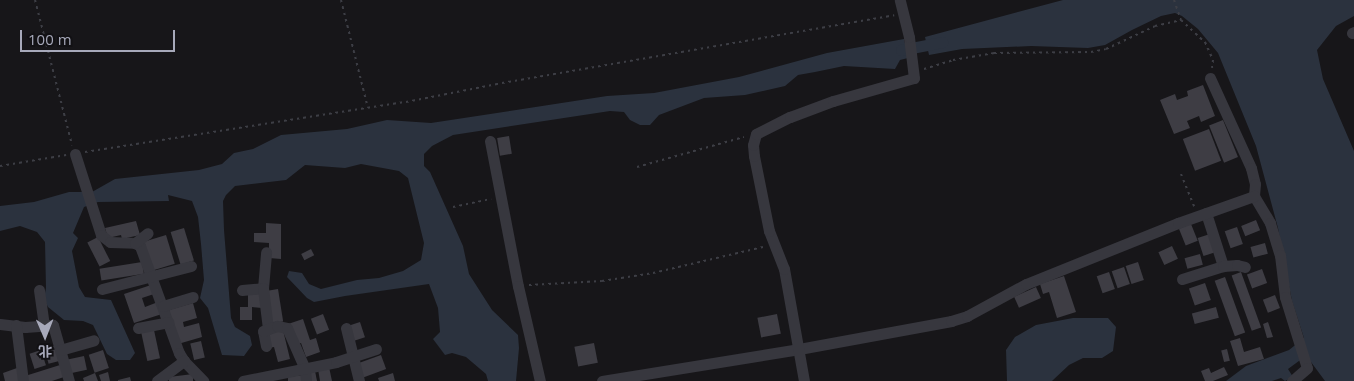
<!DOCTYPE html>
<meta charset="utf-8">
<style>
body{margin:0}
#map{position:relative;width:1354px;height:381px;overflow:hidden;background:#171619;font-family:"Open Sans","Noto Sans SC",sans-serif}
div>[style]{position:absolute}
.water>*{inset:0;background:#2b323e}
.canal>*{height:11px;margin:-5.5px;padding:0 5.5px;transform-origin:5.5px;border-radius:5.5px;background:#2b323e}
.building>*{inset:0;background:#3e3d44;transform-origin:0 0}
.path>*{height:2px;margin-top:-1px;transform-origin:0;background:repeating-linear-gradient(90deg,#3d3e45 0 2.5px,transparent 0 6.5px)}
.minor>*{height:11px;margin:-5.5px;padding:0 5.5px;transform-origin:5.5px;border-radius:5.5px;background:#37373e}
span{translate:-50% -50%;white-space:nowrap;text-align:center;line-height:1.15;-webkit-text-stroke:4px #121114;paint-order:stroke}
.north{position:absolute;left:20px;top:311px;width:50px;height:50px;-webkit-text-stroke:4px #121114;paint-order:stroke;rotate:179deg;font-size:14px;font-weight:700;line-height:20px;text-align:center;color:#a7a9ba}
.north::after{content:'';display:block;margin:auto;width:18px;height:22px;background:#a7a9ba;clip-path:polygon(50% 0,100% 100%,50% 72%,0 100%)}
.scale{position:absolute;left:20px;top:30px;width:155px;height:22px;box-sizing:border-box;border:2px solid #a7a9ba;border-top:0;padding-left:6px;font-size:15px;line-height:18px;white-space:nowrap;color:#a7a9ba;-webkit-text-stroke:4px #121114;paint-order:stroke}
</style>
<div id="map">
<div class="water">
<i style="clip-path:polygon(1063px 0,1354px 0,1354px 16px,1336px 26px,1317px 50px,1323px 79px,1354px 151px,1354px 381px,1325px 381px,1311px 362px,1303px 358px,1288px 369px,1293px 377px,1285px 381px,1281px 378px,1272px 381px,1226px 381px,1246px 366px,1289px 350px,1304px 338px,1292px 301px,1278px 228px,1256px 146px,1218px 53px,1198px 29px,1182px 16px,1175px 13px,1161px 16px,1132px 30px,1105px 45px,1088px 48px,1031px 46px,962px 49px,929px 55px,925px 37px)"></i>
<i style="clip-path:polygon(904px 39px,908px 58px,900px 60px,895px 69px,844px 66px,815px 72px,798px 75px,785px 86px,745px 95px,704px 98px,659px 115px,650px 125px,640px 125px,630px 120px,624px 112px,610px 111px,453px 135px,432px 146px,424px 154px,424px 166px,430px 172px,463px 246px,469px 274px,492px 310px,518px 335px,519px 348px,516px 381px,488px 381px,486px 374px,466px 357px,452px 353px,445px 355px,433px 339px,440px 332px,438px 308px,429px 284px,345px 296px,314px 302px,307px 298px,287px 277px,289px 271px,302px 273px,309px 284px,321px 289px,357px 280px,379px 278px,403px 271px,421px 260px,424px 243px,408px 178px,399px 171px,361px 164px,345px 168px,305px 165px,286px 180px,235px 186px,226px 195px,223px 201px,224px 230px,231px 318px,235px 327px,250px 336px,252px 345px,244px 356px,222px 355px,208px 308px,200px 298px,204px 280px,201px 244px,198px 217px,192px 201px,168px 195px,169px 201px,98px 202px,84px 207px,73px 233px,78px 238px,72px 251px,79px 287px,85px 297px,111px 300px,135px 353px,130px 360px,116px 360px,107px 354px,93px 325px,83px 321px,64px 320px,48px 307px,44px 299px,46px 288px,45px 242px,37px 232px,20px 226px,0 231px,0 206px,34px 202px,69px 192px,92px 192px,115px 179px,199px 170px,222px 164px,234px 153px,253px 149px,281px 135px,347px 129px,387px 120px,431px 123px,607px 96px,654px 93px,739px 77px,827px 53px)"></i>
<i style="clip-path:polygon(1073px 318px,1108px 318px,1116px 327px,1113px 351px,1102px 358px,1083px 358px,1069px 365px,1052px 381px,1007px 381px,1006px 350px,1015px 337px,1036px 325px)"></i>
</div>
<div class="canal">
<i style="left:901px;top:50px;width:42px;rotate:-11deg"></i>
</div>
<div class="building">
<i style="clip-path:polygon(1203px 85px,1215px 116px,1201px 122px,1199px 116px,1187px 121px,1190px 128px,1174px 134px,1160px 100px,1175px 94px,1177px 100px,1188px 96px,1187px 91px)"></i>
<i style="left:1223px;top:120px;width:40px;height:15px;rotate:68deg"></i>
<i style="left:1209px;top:129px;width:34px;height:28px;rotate:69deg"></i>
<i style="left:509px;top:136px;width:18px;height:12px;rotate:81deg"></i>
<i style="left:1256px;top:220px;width:11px;height:16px;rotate:68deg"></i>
<i style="clip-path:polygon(136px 221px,140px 235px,122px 239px,121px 235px,108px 238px,105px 228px)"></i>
<i style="clip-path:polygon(266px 223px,281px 224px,281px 259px,269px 258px,269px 243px,254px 242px,254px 233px,266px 233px)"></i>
<i style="left:1191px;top:224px;width:18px;height:13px;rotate:68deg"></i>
<i style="left:1237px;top:227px;width:18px;height:13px;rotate:71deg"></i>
<i style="left:184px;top:228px;width:34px;height:14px;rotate:73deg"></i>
<i style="left:1210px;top:234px;width:19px;height:13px;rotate:72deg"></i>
<i style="left:166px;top:235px;width:30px;height:24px;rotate:73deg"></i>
<i style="left:98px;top:237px;width:27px;height:12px;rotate:63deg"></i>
<i style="left:1265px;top:243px;width:11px;height:15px;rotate:75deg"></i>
<i style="left:1172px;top:246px;width:14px;height:15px;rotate:65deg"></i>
<i style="left:311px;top:249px;width:7px;height:11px;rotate:63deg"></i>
<i style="left:1200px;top:254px;width:11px;height:16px;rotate:75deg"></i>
<i style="left:142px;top:262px;width:12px;height:43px;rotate:81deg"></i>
<i style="left:1138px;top:262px;width:19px;height:13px;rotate:72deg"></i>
<i style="left:1124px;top:267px;width:18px;height:13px;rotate:71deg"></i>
<i style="left:1262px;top:269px;width:15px;height:16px;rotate:70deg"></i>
<i style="left:1109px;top:272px;width:18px;height:13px;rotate:71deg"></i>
<i style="left:1241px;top:272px;width:59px;height:10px;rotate:70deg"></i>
<i style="clip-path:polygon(1064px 276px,1076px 312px,1057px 318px,1049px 292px,1043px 294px,1040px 284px)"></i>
<i style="left:1225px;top:277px;width:59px;height:11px;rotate:70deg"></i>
<i style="left:1205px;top:283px;width:18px;height:17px;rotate:71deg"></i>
<i style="clip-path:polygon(151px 285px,154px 294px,142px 298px,145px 307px,158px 302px,162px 314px,134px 323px,124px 294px)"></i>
<i style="left:1036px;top:287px;width:12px;height:24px;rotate:66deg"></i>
<i style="left:278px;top:289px;width:33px;height:12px;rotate:81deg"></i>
<i style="clip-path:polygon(248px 293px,262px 293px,262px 308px,252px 307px,252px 320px,240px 320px,240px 307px,248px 307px)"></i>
<i style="left:1275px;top:295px;width:14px;height:13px;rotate:69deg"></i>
<i style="clip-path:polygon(193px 303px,197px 318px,183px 322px,184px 327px,199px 323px,202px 337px,178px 344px,169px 310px)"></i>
<i style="left:1216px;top:307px;width:11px;height:25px;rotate:75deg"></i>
<i style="left:323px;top:314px;width:17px;height:13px;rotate:69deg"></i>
<i style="left:777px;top:314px;width:20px;height:20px;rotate:79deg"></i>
<i style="clip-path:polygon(303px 319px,310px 340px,316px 338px,320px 352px,306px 357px,301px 343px,295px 345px,288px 324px)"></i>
<i style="left:360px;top:322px;width:16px;height:12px;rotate:72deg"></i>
<i style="clip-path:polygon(1268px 322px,1273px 337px,1267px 338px,1263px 324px)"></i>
<i style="left:154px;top:330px;width:29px;height:13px;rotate:78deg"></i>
<i style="clip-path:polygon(283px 330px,290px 359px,278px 362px,274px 347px,269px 348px,266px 334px)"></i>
<i style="clip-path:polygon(1240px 338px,1244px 352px,1260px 347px,1264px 359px,1238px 366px,1230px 341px)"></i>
<i style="left:201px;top:341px;width:17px;height:11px;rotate:77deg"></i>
<i style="left:594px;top:343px;width:20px;height:20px;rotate:79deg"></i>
<i style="left:57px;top:345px;width:16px;height:13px;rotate:75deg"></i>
<i style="left:1227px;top:349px;width:12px;height:6px;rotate:76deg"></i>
<i style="left:41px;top:350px;width:16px;height:12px;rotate:72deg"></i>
<i style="left:103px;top:350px;width:19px;height:15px;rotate:72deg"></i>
<i style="left:381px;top:355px;width:15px;height:25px;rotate:70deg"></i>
<i style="left:84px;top:356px;width:14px;height:19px;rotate:78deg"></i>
<i style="clip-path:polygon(60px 365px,64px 377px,52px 381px,27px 381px,25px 376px)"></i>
<i style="clip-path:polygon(329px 367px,332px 381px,320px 381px,318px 369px)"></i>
<i style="clip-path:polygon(1224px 367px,1228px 375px,1213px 381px,1205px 381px,1201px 371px,1209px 368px,1211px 373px)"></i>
<i style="clip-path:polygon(17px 368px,21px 381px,5px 381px,3px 373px)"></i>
<i style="clip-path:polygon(315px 371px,317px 381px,309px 381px,307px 372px)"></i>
<i style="clip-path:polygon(108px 372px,110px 381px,101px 381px,99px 375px)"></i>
<i style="clip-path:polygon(95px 373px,98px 381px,84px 381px,83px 378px)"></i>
<i style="clip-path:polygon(393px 373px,395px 381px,379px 381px,378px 378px)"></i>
<i style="clip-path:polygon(193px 374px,193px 381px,169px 381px,169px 377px)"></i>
<i style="clip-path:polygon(304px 375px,305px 381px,288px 381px,288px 377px)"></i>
<i style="clip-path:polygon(130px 377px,131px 381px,118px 381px,118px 380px)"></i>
</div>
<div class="path">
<i style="left:35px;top:0;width:150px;rotate:75.7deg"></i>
<i style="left:341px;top:0;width:111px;rotate:76deg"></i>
<i style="left:1174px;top:0;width:21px;rotate:71deg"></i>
<i style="left:1181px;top:20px;width:33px;rotate:43deg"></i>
<i style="left:1205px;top:42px;width:20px;rotate:66deg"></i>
<i style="left:1213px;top:60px;width:8px;rotate:97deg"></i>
<i style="left:924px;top:69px;width:30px;rotate:-17deg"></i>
<i style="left:953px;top:60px;width:42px;rotate:-9.7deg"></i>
<i style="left:994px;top:53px;width:97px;rotate:-0.6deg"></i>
<i style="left:1091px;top:52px;width:15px;rotate:-11deg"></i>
<i style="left:1106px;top:49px;width:54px;rotate:-25.1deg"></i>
<i style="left:1155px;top:26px;width:27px;rotate:-13deg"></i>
<i style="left:85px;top:152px;width:325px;rotate:-8.9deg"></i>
<i style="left:406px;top:102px;width:98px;rotate:-11.2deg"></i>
<i style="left:502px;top:83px;width:398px;rotate:-9.8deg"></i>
<i style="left:0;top:166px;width:67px;rotate:-9.5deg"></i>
<i style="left:637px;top:167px;width:111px;rotate:-15.7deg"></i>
<i style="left:1181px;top:174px;width:35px;rotate:68deg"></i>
<i style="left:453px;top:207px;width:39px;rotate:-12deg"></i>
<i style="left:529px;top:285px;width:73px;rotate:-3.1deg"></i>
<i style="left:602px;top:281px;width:52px;rotate:-8.9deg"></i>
<i style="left:653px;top:273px;width:113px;rotate:-13.3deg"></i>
</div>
<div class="minor">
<i style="left:1352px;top:33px;width:2px;rotate:-27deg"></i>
<i style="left:1210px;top:78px;width:99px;rotate:65.5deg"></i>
<i style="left:1251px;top:168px;width:16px;rotate:76deg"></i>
<i style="left:1255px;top:184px;width:12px;rotate:95deg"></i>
<i style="left:1254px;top:196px;width:31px;rotate:59deg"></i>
<i style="left:1270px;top:223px;width:34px;rotate:73deg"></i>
<i style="left:1280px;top:255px;width:42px;rotate:83.2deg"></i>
<i style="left:1285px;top:297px;width:74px;rotate:72.8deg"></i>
<i style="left:1307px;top:368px;width:20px;rotate:139deg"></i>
<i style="left:490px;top:141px;width:148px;rotate:79.1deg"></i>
<i style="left:518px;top:286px;width:98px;rotate:77deg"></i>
<i style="left:75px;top:154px;width:85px;rotate:72.2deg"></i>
<i style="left:101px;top:235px;width:11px;rotate:38deg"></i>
<i style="left:110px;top:242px;width:25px;rotate:2deg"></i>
<i style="left:135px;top:243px;width:6px;rotate:31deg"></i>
<i style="left:140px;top:246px;width:114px;rotate:70deg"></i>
<i style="left:179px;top:353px;width:9px;rotate:58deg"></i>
<i style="left:184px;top:361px;width:28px;rotate:46deg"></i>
<i style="left:1206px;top:213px;width:56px;rotate:72.2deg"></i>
<i style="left:135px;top:243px;width:16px;rotate:-38deg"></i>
<i style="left:1182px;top:279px;width:43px;rotate:-17.6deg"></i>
<i style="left:1223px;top:266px;width:14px;rotate:-4deg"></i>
<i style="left:1237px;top:265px;width:8px;rotate:14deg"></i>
<i style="left:263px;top:288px;width:36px;rotate:-85deg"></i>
<i style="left:102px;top:289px;width:92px;rotate:-14.5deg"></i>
<i style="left:39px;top:290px;width:36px;rotate:82deg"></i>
<i style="left:242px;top:290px;width:21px;rotate:-5deg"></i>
<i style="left:263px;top:288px;width:41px;rotate:83deg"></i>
<i style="left:163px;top:306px;width:31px;rotate:-17deg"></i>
<i style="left:0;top:324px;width:25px;rotate:7deg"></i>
<i style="left:25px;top:327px;width:28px;rotate:-4deg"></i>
<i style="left:53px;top:325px;width:58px;rotate:74.1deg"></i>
<i style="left:16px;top:325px;width:56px;rotate:82.9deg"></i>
<i style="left:138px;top:328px;width:31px;rotate:-11deg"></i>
<i style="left:346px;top:328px;width:55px;rotate:76.2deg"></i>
<i style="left:266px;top:346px;width:15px;rotate:-101deg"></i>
<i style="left:263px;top:331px;width:15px;rotate:-20deg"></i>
<i style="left:277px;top:326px;width:10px;rotate:11deg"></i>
<i style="left:287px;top:328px;width:45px;rotate:66.3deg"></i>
<i style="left:305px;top:369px;width:12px;rotate:85deg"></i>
<i style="left:60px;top:350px;width:35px;rotate:-16deg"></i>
<i style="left:157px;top:381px;width:34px;rotate:-37deg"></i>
<i style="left:243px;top:381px;width:95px;rotate:-11.5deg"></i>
<i style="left:336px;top:362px;width:42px;rotate:-18deg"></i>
<i style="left:602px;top:381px;width:200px;rotate:-9.2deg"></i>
<i style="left:799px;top:349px;width:155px;rotate:-10.4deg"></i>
<i style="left:951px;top:321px;width:17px;rotate:-17deg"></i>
<i style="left:967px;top:316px;width:67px;rotate:-28.5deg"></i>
<i style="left:1026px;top:284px;width:164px;rotate:-21.9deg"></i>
<i style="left:1178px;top:223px;width:81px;rotate:-19.6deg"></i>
<i style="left:804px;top:381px;width:114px;rotate:-100.1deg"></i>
<i style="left:784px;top:269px;width:41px;rotate:-111.5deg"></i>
<i style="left:769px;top:231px;width:76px;rotate:-101.3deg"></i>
<i style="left:754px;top:156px;width:11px;rotate:-95deg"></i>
<i style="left:753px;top:145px;width:11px;rotate:-75deg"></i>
<i style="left:756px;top:134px;width:38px;rotate:-27deg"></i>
<i style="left:790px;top:117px;width:46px;rotate:-20.4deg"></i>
<i style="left:833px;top:101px;width:84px;rotate:-15.9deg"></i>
<i style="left:914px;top:78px;width:41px;rotate:-97deg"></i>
<i style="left:909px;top:37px;width:38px;rotate:-104deg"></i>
</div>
<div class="north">北</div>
<div class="scale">100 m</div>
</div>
